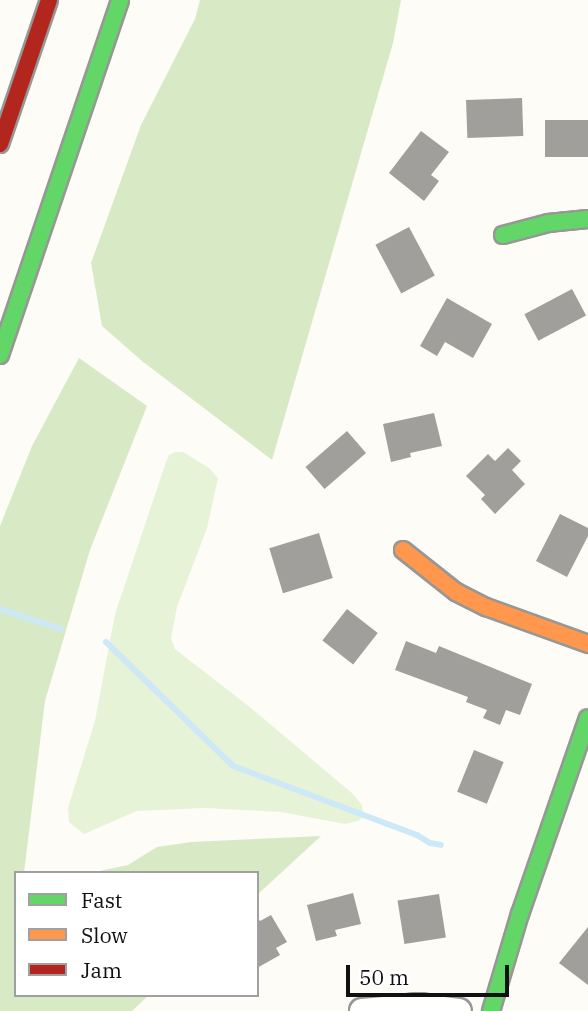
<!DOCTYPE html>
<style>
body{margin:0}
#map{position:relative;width:588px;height:1011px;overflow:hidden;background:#fdfcf7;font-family:"IBM Plex Serif",serif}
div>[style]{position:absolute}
.green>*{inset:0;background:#e7f3d7}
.forest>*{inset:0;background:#d8eac5}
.stream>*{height:6px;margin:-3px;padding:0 3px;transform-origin:3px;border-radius:3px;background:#cde8f7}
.building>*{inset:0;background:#a19f9c;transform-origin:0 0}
.roads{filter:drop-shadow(2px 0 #979795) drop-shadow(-2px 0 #979795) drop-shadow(0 2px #979795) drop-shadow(0 -2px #979795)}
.street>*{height:24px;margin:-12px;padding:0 12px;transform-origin:12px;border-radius:12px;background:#fffffe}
.fast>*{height:16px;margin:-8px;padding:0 8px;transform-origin:8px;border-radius:8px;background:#63d668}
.slow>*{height:16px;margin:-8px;padding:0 8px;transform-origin:8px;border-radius:8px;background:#ff974d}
.jam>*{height:16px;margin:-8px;padding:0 8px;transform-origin:8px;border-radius:8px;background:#b3261e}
span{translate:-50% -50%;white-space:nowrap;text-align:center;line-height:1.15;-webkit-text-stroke:7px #fff;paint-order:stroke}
.legend{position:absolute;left:14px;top:871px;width:245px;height:126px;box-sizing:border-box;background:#fff;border:2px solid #a0a0a0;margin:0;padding:9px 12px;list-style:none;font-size:21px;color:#111}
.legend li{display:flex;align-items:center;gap:14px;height:35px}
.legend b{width:35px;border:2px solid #a0a0a0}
.scale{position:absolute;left:346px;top:965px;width:163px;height:32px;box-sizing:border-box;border:4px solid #111;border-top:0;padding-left:9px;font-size:21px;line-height:24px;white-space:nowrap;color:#111;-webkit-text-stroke:5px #fff;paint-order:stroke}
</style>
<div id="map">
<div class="green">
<i style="clip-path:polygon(175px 452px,183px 452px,209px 468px,218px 478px,207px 528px,177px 607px,171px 638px,175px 649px,251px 708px,353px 794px,362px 805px,363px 817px,358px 821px,345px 824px,281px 812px,205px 808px,137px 811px,84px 834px,69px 822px,68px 808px,95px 721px,115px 614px,166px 462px,169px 455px)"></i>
</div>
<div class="forest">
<i style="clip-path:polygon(200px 0,401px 0,393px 43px,272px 460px,142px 361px,102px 326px,91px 263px,141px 125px,195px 19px)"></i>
<i style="clip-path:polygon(79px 358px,147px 406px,90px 550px,45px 701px,24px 873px,16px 873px,16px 995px,149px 995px,132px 1011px,0 1011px,0 526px,32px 446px)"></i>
<i style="clip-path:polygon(321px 836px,257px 895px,257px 873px,90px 873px,128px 865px,157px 847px,191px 842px)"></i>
</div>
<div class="stream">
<i style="left:0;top:609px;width:64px;rotate:18.2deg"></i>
<i style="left:106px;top:642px;width:177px;rotate:44.3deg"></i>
<i style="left:233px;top:766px;width:197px;rotate:20.6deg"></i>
<i style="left:417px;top:835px;width:15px;rotate:32deg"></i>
<i style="left:430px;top:843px;width:11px;rotate:10deg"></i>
</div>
<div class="building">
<i style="left:522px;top:98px;width:38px;height:56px;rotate:88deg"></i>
<i style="left:588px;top:120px;width:37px;height:43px;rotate:90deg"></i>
<i style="clip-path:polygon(421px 131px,449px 152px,431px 175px,439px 181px,424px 201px,389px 173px)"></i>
<i style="left:409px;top:227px;width:55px;height:38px;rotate:62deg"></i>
<i style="left:572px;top:289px;width:30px;height:54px;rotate:62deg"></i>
<i style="clip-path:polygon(447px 298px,492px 324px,473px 358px,445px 342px,437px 356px,420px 346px)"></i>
<i style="clip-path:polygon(434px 413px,442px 446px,410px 453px,411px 457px,391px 462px,383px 424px)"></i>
<i style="left:347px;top:431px;width:29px;height:55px;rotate:49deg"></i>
<i style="clip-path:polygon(508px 448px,521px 461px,512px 470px,525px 484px,495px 514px,481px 499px,485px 495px,466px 476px,488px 454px,495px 461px)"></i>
<i style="clip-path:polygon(560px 514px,588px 528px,588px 536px,567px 577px,536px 561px)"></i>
<i style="left:319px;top:533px;width:47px;height:52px;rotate:73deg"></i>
<i style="left:347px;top:609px;width:39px;height:40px;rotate:38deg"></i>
<i style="clip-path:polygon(406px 641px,436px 653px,439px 646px,532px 684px,520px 715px,506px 710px,500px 725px,483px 718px,487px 710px,466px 702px,468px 697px,395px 670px)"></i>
<i style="left:474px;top:750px;width:32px;height:45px;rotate:22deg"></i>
<i style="clip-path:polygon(353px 893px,361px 924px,335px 930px,337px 936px,316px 941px,307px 905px)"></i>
<i style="left:439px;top:894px;width:44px;height:42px;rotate:81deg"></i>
<i style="clip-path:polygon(271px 915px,287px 942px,276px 948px,280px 955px,257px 968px,257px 916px,260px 921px)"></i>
<i style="clip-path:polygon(588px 927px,588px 985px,559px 963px)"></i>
</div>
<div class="roads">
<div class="street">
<i style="left:362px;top:1011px;width:57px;rotate:-5deg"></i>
<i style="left:419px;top:1006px;width:40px;rotate:7.1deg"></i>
</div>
<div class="fast">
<i style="left:503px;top:235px;width:47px;rotate:-14.9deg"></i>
<i style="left:548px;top:223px;width:40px;rotate:-5.7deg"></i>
<i style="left:0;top:355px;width:375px;rotate:-71.3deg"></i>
<i style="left:491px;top:1011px;width:101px;rotate:-73.4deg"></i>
<i style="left:520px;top:914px;width:207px;rotate:-70.9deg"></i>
</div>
<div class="slow">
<i style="left:403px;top:550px;width:68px;rotate:38.4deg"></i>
<i style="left:456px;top:592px;width:34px;rotate:27deg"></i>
<i style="left:486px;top:607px;width:109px;rotate:19.9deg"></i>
</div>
<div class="jam">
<i style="left:0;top:144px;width:152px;rotate:-71.2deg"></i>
</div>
</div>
<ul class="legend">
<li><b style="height:9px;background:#63d668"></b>Fast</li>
<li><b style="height:9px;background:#ff974d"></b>Slow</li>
<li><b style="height:9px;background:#b3261e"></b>Jam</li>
</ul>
<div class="scale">50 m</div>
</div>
